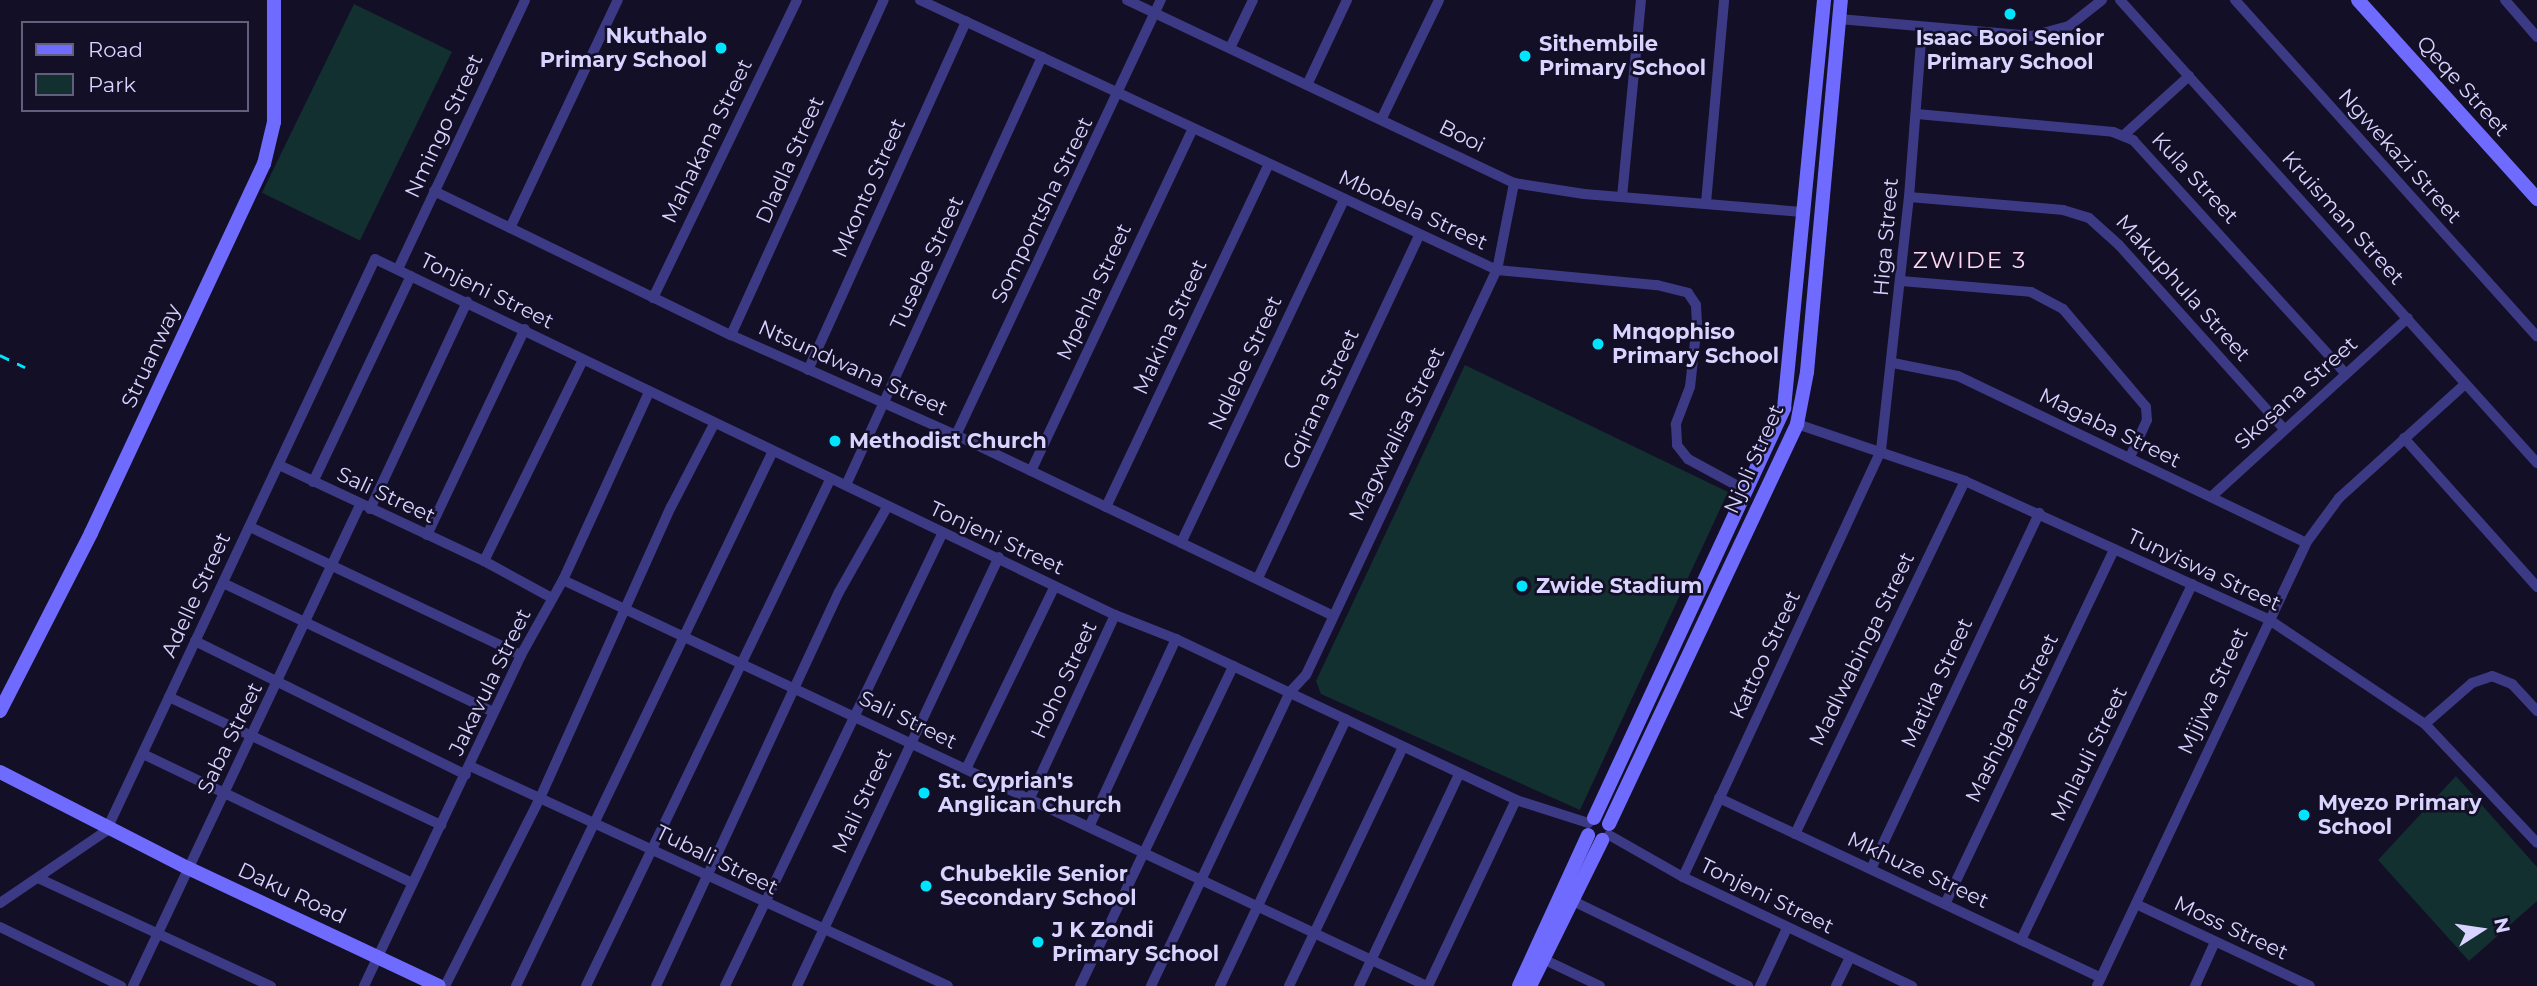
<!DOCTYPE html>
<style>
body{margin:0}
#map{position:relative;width:2537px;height:986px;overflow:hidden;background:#130f26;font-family:Montserrat,sans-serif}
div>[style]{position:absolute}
.green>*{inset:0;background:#12302f;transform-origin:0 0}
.street>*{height:10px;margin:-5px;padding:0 5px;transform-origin:5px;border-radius:5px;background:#3d3a85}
.secondary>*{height:14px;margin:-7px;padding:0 7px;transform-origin:7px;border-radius:7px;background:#6f6bff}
.rail>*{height:2.5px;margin-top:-1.25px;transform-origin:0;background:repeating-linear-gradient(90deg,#00e5ff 0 10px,transparent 0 19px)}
.dots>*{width:19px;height:19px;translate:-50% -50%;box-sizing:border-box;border:4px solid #130f26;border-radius:50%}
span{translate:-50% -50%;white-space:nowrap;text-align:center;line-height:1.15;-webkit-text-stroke:5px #130f26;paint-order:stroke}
.poi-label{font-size:21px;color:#d9d4ff;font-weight:700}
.right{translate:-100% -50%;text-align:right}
.left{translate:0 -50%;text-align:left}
.street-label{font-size:21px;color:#d9d4ff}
.neighbourhood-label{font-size:23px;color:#ffd6f0;letter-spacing:2px}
.legend{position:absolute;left:21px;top:21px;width:228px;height:91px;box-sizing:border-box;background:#130f26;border:2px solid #625e7d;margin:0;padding:9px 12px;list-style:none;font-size:21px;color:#d9d4ff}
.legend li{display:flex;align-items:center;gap:14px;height:35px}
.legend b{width:35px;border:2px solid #625e7d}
.north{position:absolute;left:2446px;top:895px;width:70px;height:70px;-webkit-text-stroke:5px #130f26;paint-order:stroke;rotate:78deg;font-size:19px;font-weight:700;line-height:28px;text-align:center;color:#d9d4ff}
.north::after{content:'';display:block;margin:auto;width:24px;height:32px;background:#d9d4ff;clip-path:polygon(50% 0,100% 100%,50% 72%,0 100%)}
</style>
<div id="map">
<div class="green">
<i style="left:354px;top:4px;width:109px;height:210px;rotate:26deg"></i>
<i style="clip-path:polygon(1465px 365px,1728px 492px,1580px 810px,1321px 694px,1316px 681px)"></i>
<i style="clip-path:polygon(2456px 776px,2537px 867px,2537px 901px,2469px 961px,2378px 860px)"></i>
</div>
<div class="street">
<i style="left:920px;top:0;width:637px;rotate:25.08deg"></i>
<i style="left:1497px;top:270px;width:161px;rotate:5.4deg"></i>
<i style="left:1657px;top:285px;width:32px;rotate:14deg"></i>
<i style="left:1688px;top:293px;width:14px;rotate:56deg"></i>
<i style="left:1696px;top:305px;width:18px;rotate:87deg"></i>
<i style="left:1697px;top:323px;width:64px;rotate:96.2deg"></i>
<i style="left:1690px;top:387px;width:40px;rotate:111deg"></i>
<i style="left:1676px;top:424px;width:21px;rotate:87deg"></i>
<i style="left:1677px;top:445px;width:18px;rotate:52deg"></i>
<i style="left:1688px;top:459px;width:65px;rotate:28.5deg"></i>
<i style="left:1127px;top:0;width:428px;rotate:25.3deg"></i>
<i style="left:1514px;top:183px;width:71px;rotate:8.9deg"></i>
<i style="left:1584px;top:194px;width:222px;rotate:4.7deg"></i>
<i style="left:2120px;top:0;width:623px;rotate:47.99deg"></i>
<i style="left:2235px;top:0;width:452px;rotate:48.1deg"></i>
<i style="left:2505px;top:0;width:49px;rotate:49.1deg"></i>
<i style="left:1839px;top:19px;width:194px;rotate:5deg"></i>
<i style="left:2032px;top:36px;width:38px;rotate:-15deg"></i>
<i style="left:2069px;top:26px;width:42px;rotate:-38.2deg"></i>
<i style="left:1230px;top:48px;width:53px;rotate:-64.4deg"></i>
<i style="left:1307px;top:85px;width:94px;rotate:-64.8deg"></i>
<i style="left:1917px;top:114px;width:197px;rotate:5.2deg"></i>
<i style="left:2113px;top:132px;width:22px;rotate:22deg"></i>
<i style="left:2133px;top:140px;width:316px;rotate:47.7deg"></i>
<i style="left:1382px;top:118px;width:131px;rotate:-64.2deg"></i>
<i style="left:2124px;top:135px;width:88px;rotate:-42.2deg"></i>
<i style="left:434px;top:191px;width:330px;rotate:25.9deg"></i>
<i style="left:731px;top:335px;width:246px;rotate:24deg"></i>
<i style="left:956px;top:435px;width:417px;rotate:25.6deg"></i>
<i style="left:1622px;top:197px;width:198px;rotate:-84.5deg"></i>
<i style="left:1909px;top:197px;width:155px;rotate:4.8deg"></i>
<i style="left:2063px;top:210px;width:27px;rotate:17deg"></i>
<i style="left:2089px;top:218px;width:40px;rotate:42deg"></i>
<i style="left:2119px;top:245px;width:247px;rotate:48.1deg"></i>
<i style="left:1706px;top:203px;width:204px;rotate:-84.9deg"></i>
<i style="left:510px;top:228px;width:252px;rotate:-64.7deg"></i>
<i style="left:398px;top:269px;width:297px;rotate:-64.7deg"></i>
<i style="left:1901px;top:281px;width:130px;rotate:4.8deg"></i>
<i style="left:2031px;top:292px;width:36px;rotate:28deg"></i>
<i style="left:2063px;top:309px;width:128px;rotate:49.7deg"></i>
<i style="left:2146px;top:407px;width:13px;rotate:86deg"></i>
<i style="left:2147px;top:420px;width:41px;rotate:114.7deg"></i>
<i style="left:653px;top:298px;width:331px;rotate:-64.2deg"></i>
<i style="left:731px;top:335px;width:368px;rotate:-65.5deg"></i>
<i style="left:1893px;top:363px;width:66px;rotate:11.3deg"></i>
<i style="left:1958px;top:376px;width:386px;rotate:25.6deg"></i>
<i style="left:808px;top:370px;width:383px;rotate:-65.6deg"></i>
<i style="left:1797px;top:424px;width:177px;rotate:18.7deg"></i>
<i style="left:1965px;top:481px;width:333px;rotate:24.5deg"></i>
<i style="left:2268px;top:619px;width:189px;rotate:33.8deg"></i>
<i style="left:2425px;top:724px;width:163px;rotate:46.7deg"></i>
<i style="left:956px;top:435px;width:481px;rotate:-64.8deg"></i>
<i style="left:2404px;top:438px;width:200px;rotate:48.2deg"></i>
<i style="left:279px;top:465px;width:226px;rotate:25.1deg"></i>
<i style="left:484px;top:561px;width:77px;rotate:28.6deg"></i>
<i style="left:1031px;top:471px;width:379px;rotate:-64.7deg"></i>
<i style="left:313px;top:482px;width:228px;rotate:-64.6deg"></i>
<i style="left:846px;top:485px;width:471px;rotate:-65.4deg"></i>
<i style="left:2211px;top:497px;width:266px;rotate:-42.3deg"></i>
<i style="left:1106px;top:507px;width:380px;rotate:-64.6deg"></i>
<i style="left:370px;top:509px;width:229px;rotate:-64.9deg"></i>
<i style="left:250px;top:527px;width:300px;rotate:25.3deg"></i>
<i style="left:427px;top:535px;width:228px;rotate:-64.6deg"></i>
<i style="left:1181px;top:543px;width:380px;rotate:-64.6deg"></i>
<i style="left:484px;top:561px;width:224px;rotate:-63.8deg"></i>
<i style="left:1258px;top:578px;width:378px;rotate:-64.8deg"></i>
<i style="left:563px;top:580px;width:955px;rotate:25.17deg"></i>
<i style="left:223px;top:583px;width:300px;rotate:25.5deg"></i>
<i style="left:195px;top:641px;width:302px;rotate:26.3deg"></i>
<i style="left:169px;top:697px;width:301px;rotate:25.2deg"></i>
<i style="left:2425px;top:724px;width:62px;rotate:-41.1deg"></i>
<i style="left:2472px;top:683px;width:21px;rotate:-19deg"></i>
<i style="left:2492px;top:676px;width:22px;rotate:22deg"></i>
<i style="left:2512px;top:684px;width:37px;rotate:47deg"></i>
<i style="left:143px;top:754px;width:298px;rotate:25.6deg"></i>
<i style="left:470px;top:766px;width:526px;rotate:24.71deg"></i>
<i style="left:966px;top:769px;width:203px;rotate:-64.1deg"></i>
<i style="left:1030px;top:798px;width:202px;rotate:-65.1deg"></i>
<i style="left:1719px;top:798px;width:422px;rotate:25.2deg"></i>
<i style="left:1090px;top:825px;width:205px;rotate:-65.2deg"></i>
<i style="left:1795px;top:834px;width:392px;rotate:-64.3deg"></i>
<i style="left:1609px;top:835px;width:85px;rotate:29.6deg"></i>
<i style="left:1683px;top:877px;width:254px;rotate:25.5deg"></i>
<i style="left:1871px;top:869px;width:394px;rotate:-64.7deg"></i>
<i style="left:1683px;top:877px;width:471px;rotate:-65.1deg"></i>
<i style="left:1881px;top:450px;width:255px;rotate:-83.7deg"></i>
<i style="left:1909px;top:197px;width:169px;rotate:-85.6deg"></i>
<i style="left:38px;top:878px;width:257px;rotate:24.9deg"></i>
<i style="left:1571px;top:900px;width:197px;rotate:25.9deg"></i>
<i style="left:0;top:903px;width:128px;rotate:-34.2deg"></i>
<i style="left:106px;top:831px;width:632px;rotate:-64.81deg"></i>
<i style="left:375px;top:259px;width:821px;rotate:25.69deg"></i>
<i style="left:1115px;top:615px;width:66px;rotate:21.5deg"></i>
<i style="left:1176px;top:639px;width:376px;rotate:25.3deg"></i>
<i style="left:1516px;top:800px;width:76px;rotate:17.7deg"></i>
<i style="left:1945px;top:904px;width:393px;rotate:-64.5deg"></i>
<i style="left:2136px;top:904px;width:192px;rotate:25.2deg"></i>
<i style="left:0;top:927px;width:135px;rotate:26deg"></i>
<i style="left:2021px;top:940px;width:395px;rotate:-64.3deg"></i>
<i style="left:1543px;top:959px;width:63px;rotate:25.3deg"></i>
<i style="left:133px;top:986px;width:532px;rotate:-64.74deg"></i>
<i style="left:364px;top:986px;width:366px;rotate:-64.6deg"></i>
<i style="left:521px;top:655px;width:86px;rotate:-60.8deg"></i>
<i style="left:563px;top:580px;width:205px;rotate:-65.4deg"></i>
<i style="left:445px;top:986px;width:211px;rotate:-63.2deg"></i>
<i style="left:540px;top:798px;width:319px;rotate:-65.8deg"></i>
<i style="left:671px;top:507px;width:93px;rotate:-62.6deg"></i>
<i style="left:516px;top:986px;width:591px;rotate:-64.35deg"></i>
<i style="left:586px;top:986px;width:562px;rotate:-64.26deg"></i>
<i style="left:656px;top:986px;width:434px;rotate:-65.1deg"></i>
<i style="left:839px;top:592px;width:98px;rotate:-60.5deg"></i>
<i style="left:725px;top:986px;width:501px;rotate:-64.35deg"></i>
<i style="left:797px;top:986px;width:474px;rotate:-64.8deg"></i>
<i style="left:1080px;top:986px;width:355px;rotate:-64.4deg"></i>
<i style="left:1151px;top:986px;width:325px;rotate:-64.7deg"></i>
<i style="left:1290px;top:692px;width:23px;rotate:-47deg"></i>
<i style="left:1306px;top:675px;width:448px;rotate:-64.8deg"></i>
<i style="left:1497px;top:270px;width:89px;rotate:-78.9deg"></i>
<i style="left:1220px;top:986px;width:295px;rotate:-64.7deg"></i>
<i style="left:1289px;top:986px;width:265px;rotate:-64.5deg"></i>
<i style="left:1359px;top:986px;width:234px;rotate:-64.7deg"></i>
<i style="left:1428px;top:986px;width:206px;rotate:-64.7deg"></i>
<i style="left:1760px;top:986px;width:64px;rotate:-65deg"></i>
<i style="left:1836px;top:986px;width:32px;rotate:-64deg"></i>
<i style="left:2097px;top:986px;width:490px;rotate:-64.7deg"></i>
<i style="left:2306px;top:543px;width:56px;rotate:-53.7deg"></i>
<i style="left:2339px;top:498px;width:170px;rotate:-42.1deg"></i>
<i style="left:2195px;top:986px;width:48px;rotate:-65.6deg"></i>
</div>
<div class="secondary">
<i style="left:2358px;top:0;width:268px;rotate:48deg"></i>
<i style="left:0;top:711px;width:200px;rotate:-62.9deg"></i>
<i style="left:91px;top:533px;width:408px;rotate:-64.9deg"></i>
<i style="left:264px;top:164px;width:43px;rotate:-76.6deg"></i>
<i style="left:274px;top:122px;width:122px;rotate:-90deg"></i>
<i style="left:0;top:772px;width:211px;rotate:27.1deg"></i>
<i style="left:188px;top:868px;width:277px;rotate:25.2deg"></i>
<i style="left:1594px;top:818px;width:452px;rotate:-65.1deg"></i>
<i style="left:1784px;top:408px;width:410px;rotate:-84.4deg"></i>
<i style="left:1609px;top:824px;width:442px;rotate:-64.8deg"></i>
<i style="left:1797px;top:424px;width:53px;rotate:-79.1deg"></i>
<i style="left:1807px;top:372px;width:374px;rotate:-84.8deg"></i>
<i style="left:1519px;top:986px;width:166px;rotate:-65.4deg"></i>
<i style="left:1530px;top:986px;width:163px;rotate:-63.7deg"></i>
</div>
<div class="rail">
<i style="left:0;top:355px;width:28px;rotate:26deg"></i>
</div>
<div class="dots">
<i style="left:2010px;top:14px;background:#00e5ff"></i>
<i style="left:721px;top:48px;background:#00e5ff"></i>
<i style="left:1525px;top:56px;background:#00e5ff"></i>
<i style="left:1598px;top:344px;background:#00e5ff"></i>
<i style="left:835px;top:441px;background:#00e5ff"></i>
<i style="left:1522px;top:586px;background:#00e5ff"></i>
<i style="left:924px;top:793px;background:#00e5ff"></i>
<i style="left:2304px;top:815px;background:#00e5ff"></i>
<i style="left:926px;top:886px;background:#00e5ff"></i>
<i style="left:1038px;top:942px;background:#00e5ff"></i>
</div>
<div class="poi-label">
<span class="right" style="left:707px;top:48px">Nkuthalo<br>Primary School</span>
<span style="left:2010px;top:50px">Isaac Booi Senior<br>Primary School</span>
<span class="left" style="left:1539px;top:56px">Sithembile<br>Primary School</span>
<span class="left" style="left:1612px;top:344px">Mnqophiso<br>Primary School</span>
<span class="left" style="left:849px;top:441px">Methodist Church</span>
<span class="left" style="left:1536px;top:586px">Zwide Stadium</span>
<span class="left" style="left:938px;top:793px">St. Cyprian's<br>Anglican Church</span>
<span class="left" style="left:2318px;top:815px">Myezo Primary<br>School</span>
<span class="left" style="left:940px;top:886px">Chubekile Senior<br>Secondary School</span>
<span class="left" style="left:1052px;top:942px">J K Zondi<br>Primary School</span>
</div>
<div class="street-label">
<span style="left:2463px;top:86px;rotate:48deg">Qeqe Street</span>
<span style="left:444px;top:126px;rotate:-65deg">Nmingo Street</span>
<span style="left:1462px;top:136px;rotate:26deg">Booi</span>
<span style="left:707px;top:141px;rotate:-64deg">Mahakana Street</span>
<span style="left:2400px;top:156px;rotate:48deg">Ngwekazi Street</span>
<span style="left:790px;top:160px;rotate:-66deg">Dladla Street</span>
<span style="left:2195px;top:178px;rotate:47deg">Kula Street</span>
<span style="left:869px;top:188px;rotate:-66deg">Mkonto Street</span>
<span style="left:1042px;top:210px;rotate:-64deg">Sompontsha Street</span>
<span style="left:1413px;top:210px;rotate:25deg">Mbobela Street</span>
<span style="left:2343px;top:218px;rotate:48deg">Kruisman Street</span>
<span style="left:1886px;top:237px;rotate:-85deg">Higa Street</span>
<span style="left:927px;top:263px;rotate:-65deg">Tusebe Street</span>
<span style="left:2183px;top:288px;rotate:48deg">Makuphula Street</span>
<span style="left:487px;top:291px;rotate:26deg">Tonjeni Street</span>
<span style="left:1094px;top:292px;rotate:-65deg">Mpehla Street</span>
<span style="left:1170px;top:327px;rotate:-65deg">Makina Street</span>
<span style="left:151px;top:356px;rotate:-65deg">Struanway</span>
<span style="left:1245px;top:363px;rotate:-65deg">Ndlebe Street</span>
<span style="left:853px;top:368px;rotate:24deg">Ntsundwana Street</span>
<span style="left:2296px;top:393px;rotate:-42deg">Skosana Street</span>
<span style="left:1321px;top:399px;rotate:-65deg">Gqirana Street</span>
<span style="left:2110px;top:428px;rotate:26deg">Magaba Street</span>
<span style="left:1397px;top:434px;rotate:-64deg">Magxwalisa Street</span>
<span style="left:1754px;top:459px;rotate:-66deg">Njoli Street</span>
<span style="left:386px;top:495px;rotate:25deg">Sali Street</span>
<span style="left:997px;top:538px;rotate:25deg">Tonjeni Street</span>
<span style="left:2204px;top:570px;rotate:25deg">Tunyiswa Street</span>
<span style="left:196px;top:595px;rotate:-65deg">Adelle Street</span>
<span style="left:1862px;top:649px;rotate:-64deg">Madlwabinga Street</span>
<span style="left:1765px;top:655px;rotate:-65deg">Kattoo Street</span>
<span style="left:1064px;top:680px;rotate:-65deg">Hoho Street</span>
<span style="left:490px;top:682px;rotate:-64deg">Jakavula Street</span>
<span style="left:1937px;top:683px;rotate:-65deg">Matika Street</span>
<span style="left:2213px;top:691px;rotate:-65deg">Mjijwa Street</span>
<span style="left:2012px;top:718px;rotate:-64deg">Mashigana Street</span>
<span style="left:908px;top:720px;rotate:26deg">Sali Street</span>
<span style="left:230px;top:738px;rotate:-64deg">Saba Street</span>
<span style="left:2089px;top:754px;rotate:-64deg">Mhlauli Street</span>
<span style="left:862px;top:801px;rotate:-65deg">Mali Street</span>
<span style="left:717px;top:860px;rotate:26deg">Tubali Street</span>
<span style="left:1918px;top:870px;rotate:25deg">Mkhuze Street</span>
<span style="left:292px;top:893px;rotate:25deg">Daku Road</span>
<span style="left:1767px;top:896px;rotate:26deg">Tonjeni Street</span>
<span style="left:2231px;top:928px;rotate:25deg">Moss Street</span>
</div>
<div class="neighbourhood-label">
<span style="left:1970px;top:260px">ZWIDE 3</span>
</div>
<ul class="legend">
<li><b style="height:9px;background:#6f6bff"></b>Road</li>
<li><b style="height:19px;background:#12302f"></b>Park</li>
</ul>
<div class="north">N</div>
</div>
